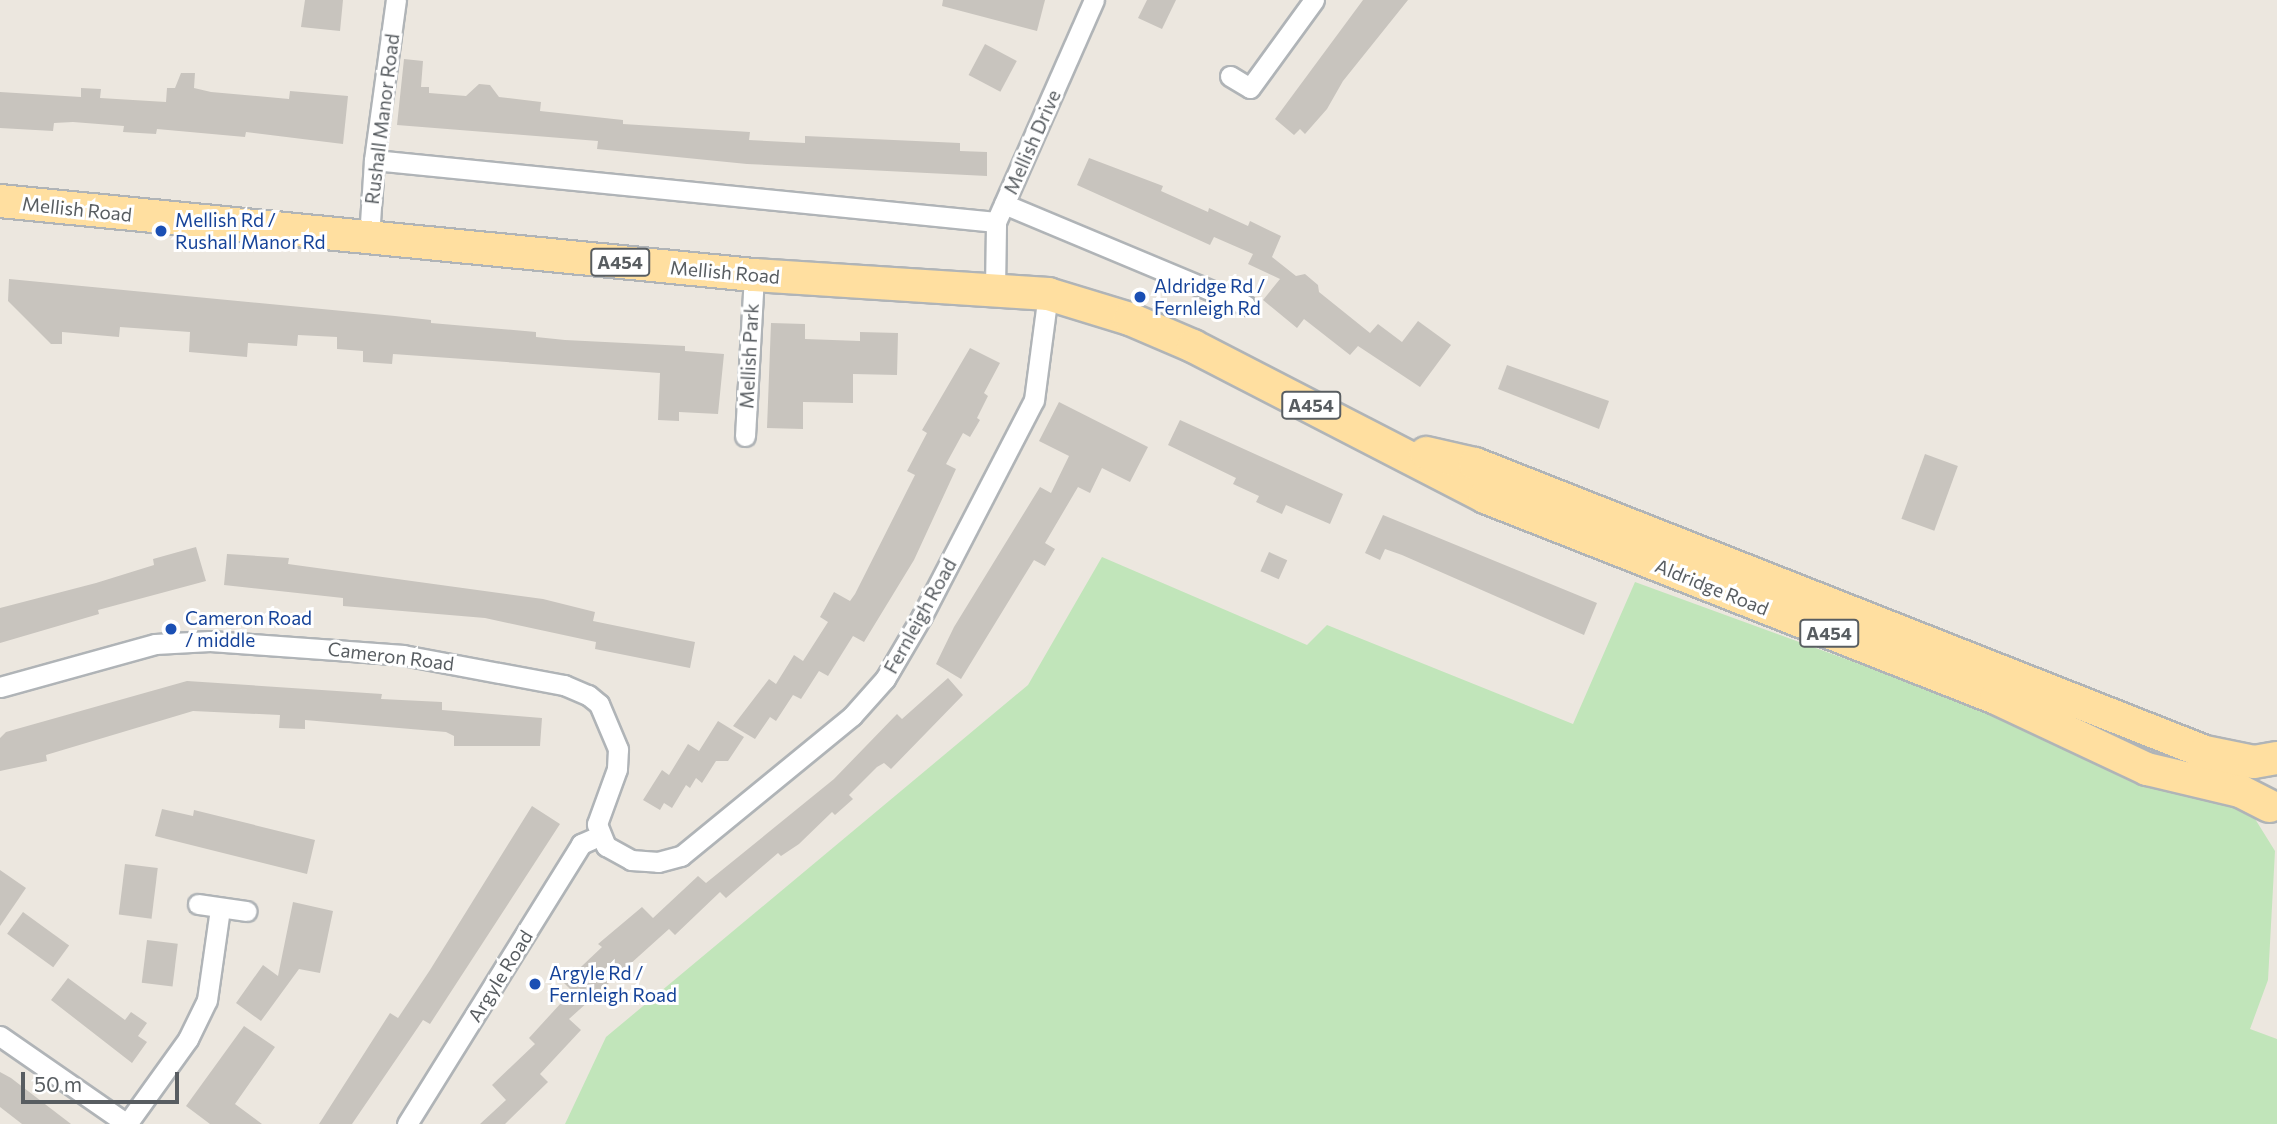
<!DOCTYPE html>
<style>
body{margin:0}
#map{position:relative;width:2277px;height:1124px;overflow:hidden;background:#ece7df;font-family:Commissioner,sans-serif}
div>[style]{position:absolute}
.green>*{inset:0;background:#c1e5ba}
.building>*{inset:0;background:#c8c4be;transform-origin:0 0}
.roads{filter:drop-shadow(2px 0 #b0b4b7) drop-shadow(-2px 0 #b0b4b7) drop-shadow(0 2px #b0b4b7) drop-shadow(0 -2px #b0b4b7)}
.minor>*{height:19px;margin:-9.5px;padding:0 9.5px;transform-origin:9.5px;border-radius:9.5px;background:#fff}
.primary>*{height:32px;margin:-16px;padding:0 16px;transform-origin:16px;border-radius:16px;background:#ffdfa0}
.dots>*{width:19px;height:19px;translate:-50% -50%;box-sizing:border-box;border:4px solid #fff;border-radius:50%}
span{translate:-50% -50%;white-space:nowrap;text-align:center;line-height:1.15;-webkit-text-stroke:6px #fff;paint-order:stroke}
.shield-label span{padding:2px 5px;background:#fff;border:2px solid;border-radius:5px;-webkit-text-stroke-width:0}
.shield-label{font-size:18px;color:#585d61;font-weight:700}
.street-label{font-size:19px;color:#585d61}
.transit-label{font-size:19px;color:#164399}
.left{translate:0 -50%;text-align:left}
.scale{position:absolute;left:21px;top:1072px;width:158px;height:32px;box-sizing:border-box;border:4px solid #585d61;border-top:0;padding-left:9px;font-size:21px;line-height:24px;white-space:nowrap;color:#585d61;-webkit-text-stroke:5px #fff;paint-order:stroke}
</style>
<div id="map">
<div class="green">
<i style="clip-path:polygon(1102px 557px,1307px 645px,1327px 625px,1573px 724px,1635px 582px,2013px 720px,2135px 776px,2252px 814px,2275px 851px,2268px 980px,2250px 1029px,2277px 1039px,2277px 1124px,565px 1124px,606px 1037px,1028px 685px)"></i>
</div>
<div class="building">
<i style="clip-path:polygon(305px 0,343px 0,340px 31px,301px 27px)"></i>
<i style="clip-path:polygon(943px 0,1045px 0,1037px 31px,942px 6px)"></i>
<i style="clip-path:polygon(1147px 0,1176px 0,1162px 29px,1138px 18px)"></i>
<i style="clip-path:polygon(1363px 0,1408px 0,1343px 81px,1327px 109px,1305px 134px,1300px 129px,1294px 135px,1275px 119px)"></i>
<i style="left:985px;top:44px;width:36px;height:35px;rotate:28deg"></i>
<i style="clip-path:polygon(404px 59px,423px 61px,421px 87px,429px 87px,429px 93px,466px 96px,479px 84px,490px 85px,499px 97px,541px 102px,540px 111px,623px 120px,623px 124px,750px 132px,749px 140px,805px 143px,805px 136px,960px 143px,960px 151px,987px 152px,987px 176px,747px 164px,597px 149px,598px 141px,397px 125px)"></i>
<i style="clip-path:polygon(181px 73px,195px 73px,194px 88px,211px 92px,289px 99px,290px 91px,348px 96px,343px 144px,246px 132px,245px 137px,157px 129px,156px 134px,123px 132px,124px 126px,73px 122px,54px 123px,53px 131px,0 128px,0 92px,81px 97px,81px 88px,101px 89px,100px 98px,166px 102px,167px 88px,175px 88px)"></i>
<i style="clip-path:polygon(1089px 158px,1163px 186px,1161px 191px,1208px 212px,1209px 208px,1248px 226px,1250px 221px,1281px 236px,1272px 257px,1296px 276px,1305px 274px,1318px 285px,1319px 292px,1370px 333px,1378px 324px,1402px 342px,1418px 321px,1451px 345px,1420px 387px,1358px 346px,1350px 355px,1304px 319px,1297px 328px,1263px 300px,1280px 279px,1248px 264px,1253px 254px,1214px 237px,1210px 245px,1077px 185px)"></i>
<i style="clip-path:polygon(9px 279px,395px 316px,431px 320px,431px 323px,536px 332px,536px 337px,565px 340px,685px 346px,685px 351px,724px 354px,718px 414px,679px 412px,679px 421px,658px 420px,660px 373px,393px 354px,392px 364px,363px 362px,363px 351px,337px 349px,337px 337px,298px 335px,297px 346px,248px 343px,247px 357px,189px 352px,190px 332px,120px 327px,119px 337px,62px 332px,62px 344px,51px 344px,8px 301px)"></i>
<i style="clip-path:polygon(771px 323px,805px 324px,805px 339px,860px 341px,860px 332px,898px 333px,897px 375px,853px 374px,853px 403px,803px 402px,803px 429px,767px 428px)"></i>
<i style="clip-path:polygon(970px 348px,1000px 363px,984px 393px,988px 396px,977px 418px,980px 420px,970px 437px,963px 433px,946px 464px,956px 469px,914px 560px,864px 642px,853px 636px,828px 676px,819px 671px,801px 699px,793px 695px,776px 721px,770px 717px,755px 739px,733px 726px,769px 679px,776px 684px,794px 655px,803px 661px,828px 622px,820px 617px,834px 592px,850px 601px,855px 594px,915px 475px,907px 471px,927px 433px,922px 430px)"></i>
<i style="clip-path:polygon(1507px 365px,1609px 401px,1599px 429px,1498px 389px)"></i>
<i style="clip-path:polygon(1059px 402px,1148px 447px,1130px 482px,1102px 468px,1090px 493px,1078px 487px,1045px 543px,1055px 549px,1045px 566px,1034px 560px,961px 679px,936px 664px,954px 627px,1040px 487px,1051px 493px,1069px 456px,1039px 441px)"></i>
<i style="clip-path:polygon(1180px 420px,1343px 494px,1330px 524px,1286px 505px,1282px 514px,1256px 502px,1259px 496px,1233px 484px,1236px 478px,1168px 445px)"></i>
<i style="left:1925px;top:454px;width:35px;height:69px;rotate:20deg"></i>
<i style="clip-path:polygon(1383px 515px,1597px 603px,1584px 635px,1402px 555px,1385px 549px,1380px 560px,1365px 553px)"></i>
<i style="clip-path:polygon(196px 547px,206px 581px,98px 610px,99px 614px,0 643px,0 608px,96px 583px,154px 565px,153px 559px)"></i>
<i style="left:1269px;top:552px;width:20px;height:21px;rotate:24deg"></i>
<i style="clip-path:polygon(227px 554px,289px 558px,288px 564px,543px 599px,595px 612px,593px 621px,695px 642px,690px 668px,595px 649px,596px 642px,485px 618px,343px 606px,343px 598px,224px 585px)"></i>
<i style="clip-path:polygon(948px 678px,963px 695px,891px 769px,884px 763px,877px 767px,849px 795px,853px 799px,835px 815px,832px 812px,799px 844px,781px 856px,778px 853px,726px 898px,720px 892px,675px 935px,669px 929px,569px 1019px,581px 1030px,540px 1074px,548px 1082px,505px 1124px,480px 1124px,506px 1100px,492px 1085px,535px 1044px,529px 1038px,572px 991px,564px 983px,602px 947px,598px 944px,642px 907px,653px 918px,698px 876px,706px 883px,834px 779px,897px 714px,902px 719px)"></i>
<i style="clip-path:polygon(187px 681px,382px 694px,381px 699px,442px 702px,442px 710px,542px 718px,540px 746px,454px 746px,454px 736px,446px 732px,305px 720px,305px 729px,279px 728px,280px 715px,193px 711px,46px 755px,47px 761px,0 771px,0 738px,6px 732px)"></i>
<i style="clip-path:polygon(718px 721px,744px 737px,728px 761px,716px 761px,702px 783px,696px 778px,690px 788px,686px 785px,672px 808px,664px 803px,660px 810px,643px 800px,662px 770px,669px 775px,688px 744px,699px 751px)"></i>
<i style="clip-path:polygon(532px 806px,560px 824px,430px 1024px,423px 1020px,352px 1124px,319px 1124px,390px 1013px,398px 1018px,430px 970px)"></i>
<i style="clip-path:polygon(162px 809px,193px 816px,194px 810px,315px 840px,307px 874px,155px 836px)"></i>
<i style="left:125px;top:864px;width:33px;height:51px;rotate:7deg"></i>
<i style="clip-path:polygon(0 870px,26px 888px,0 926px)"></i>
<i style="clip-path:polygon(293px 902px,333px 911px,320px 973px,299px 969px,261px 1021px,236px 1003px,263px 965px,278px 976px)"></i>
<i style="left:23px;top:912px;width:57px;height:27px;rotate:36deg"></i>
<i style="left:147px;top:940px;width:31px;height:43px;rotate:7deg"></i>
<i style="clip-path:polygon(68px 978px,125px 1020px,131px 1012px,147px 1023px,138px 1036px,147px 1042px,132px 1063px,51px 1000px)"></i>
<i style="clip-path:polygon(244px 1026px,275px 1047px,235px 1104px,262px 1124px,210px 1124px,186px 1106px)"></i>
<i style="clip-path:polygon(0 1072px,11px 1078px,71px 1124px,22px 1124px,0 1107px)"></i>
</div>
<div class="roads">
<div class="minor">
<i style="left:1230px;top:76px;width:23px;rotate:31deg"></i>
<i style="left:1250px;top:88px;width:109px;rotate:-54deg"></i>
<i style="left:374px;top:160px;width:625px;rotate:5.69deg"></i>
<i style="left:1004px;top:204px;width:261px;rotate:22.7deg"></i>
<i style="left:369px;top:238px;width:78px;rotate:-86.3deg"></i>
<i style="left:374px;top:160px;width:162px;rotate:-82.2deg"></i>
<i style="left:995px;top:289px;width:67px;rotate:-89.1deg"></i>
<i style="left:996px;top:222px;width:243px;rotate:-66.2deg"></i>
<i style="left:745px;top:436px;width:161px;rotate:-86.8deg"></i>
<i style="left:0;top:687px;width:161px;rotate:-15.5deg"></i>
<i style="left:155px;top:644px;width:55px;rotate:-3.1deg"></i>
<i style="left:210px;top:641px;width:194px;rotate:4.1deg"></i>
<i style="left:403px;top:655px;width:164px;rotate:10.6deg"></i>
<i style="left:564px;top:685px;width:26px;rotate:23deg"></i>
<i style="left:588px;top:695px;width:14px;rotate:39deg"></i>
<i style="left:599px;top:704px;width:49px;rotate:67.1deg"></i>
<i style="left:618px;top:749px;width:20px;rotate:93deg"></i>
<i style="left:617px;top:769px;width:59px;rotate:110deg"></i>
<i style="left:597px;top:824px;width:24px;rotate:68deg"></i>
<i style="left:606px;top:846px;width:29px;rotate:29deg"></i>
<i style="left:631px;top:860px;width:27px;rotate:4deg"></i>
<i style="left:658px;top:862px;width:24px;rotate:-15deg"></i>
<i style="left:681px;top:856px;width:221px;rotate:-39.3deg"></i>
<i style="left:852px;top:716px;width:50px;rotate:-48.3deg"></i>
<i style="left:885px;top:679px;width:73px;rotate:-59.6deg"></i>
<i style="left:922px;top:616px;width:243px;rotate:-62.6deg"></i>
<i style="left:1034px;top:400px;width:107px;rotate:-82.5deg"></i>
<i style="left:198px;top:904px;width:49px;rotate:8.3deg"></i>
<i style="left:0;top:1036px;width:155px;rotate:34.7deg"></i>
<i style="left:127px;top:1124px;width:105px;rotate:-54.3deg"></i>
<i style="left:188px;top:1039px;width:43px;rotate:-64deg"></i>
<i style="left:207px;top:1000px;width:92px;rotate:-81.9deg"></i>
<i style="left:407px;top:1124px;width:330px;rotate:-58.1deg"></i>
<i style="left:581px;top:844px;width:20px;rotate:-24deg"></i>
</div>
<div class="primary">
<i style="left:0;top:201px;width:758px;rotate:5.61deg"></i>
<i style="left:754px;top:275px;width:295px;rotate:3.7deg"></i>
<i style="left:1048px;top:294px;width:86px;rotate:17deg"></i>
<i style="left:1130px;top:319px;width:69px;rotate:23.2deg"></i>
<i style="left:1193px;top:346px;width:329px;rotate:27.3deg"></i>
<i style="left:1485px;top:497px;width:549px;rotate:21.47deg"></i>
<i style="left:1996px;top:698px;width:167px;rotate:25.2deg"></i>
<i style="left:2147px;top:769px;width:96px;rotate:13.3deg"></i>
<i style="left:2240px;top:791px;width:33px;rotate:27deg"></i>
<i style="left:1426px;top:453px;width:50px;rotate:12.7deg"></i>
<i style="left:1475px;top:464px;width:785px;rotate:21.53deg"></i>
<i style="left:2205px;top:752px;width:50px;rotate:11.5deg"></i>
<i style="left:2254px;top:762px;width:23px;rotate:-10deg"></i>
</div>
</div>
<div class="dots">
<i style="left:161px;top:231px;background:#1a4fb4"></i>
<i style="left:1140px;top:297px;background:#1a4fb4"></i>
<i style="left:171px;top:629px;background:#1a4fb4"></i>
<i style="left:535px;top:984px;background:#1a4fb4"></i>
</div>
<div class="shield-label">
<span style="left:620px;top:262px">A454</span>
<span style="left:1311px;top:405px">A454</span>
<span style="left:1829px;top:633px">A454</span>
</div>
<div class="street-label">
<span style="left:382px;top:119px;rotate:-83deg">Rushall Manor Road</span>
<span style="left:1032px;top:142px;rotate:-66deg">Mellish Drive</span>
<span style="left:77px;top:209px;rotate:6deg">Mellish Road</span>
<span style="left:725px;top:272px;rotate:5deg">Mellish Road</span>
<span style="left:749px;top:356px;rotate:-87deg">Mellish Park</span>
<span style="left:1712px;top:587px;rotate:22deg">Aldridge Road</span>
<span style="left:920px;top:616px;rotate:-61deg">Fernleigh Road</span>
<span style="left:391px;top:656px;rotate:7deg">Cameron Road</span>
<span style="left:500px;top:976px;rotate:-58deg">Argyle Road</span>
</div>
<div class="transit-label">
<span class="left" style="left:175px;top:231px">Mellish Rd /<br>Rushall Manor Rd</span>
<span class="left" style="left:1154px;top:297px">Aldridge Rd /<br>Fernleigh Rd</span>
<span class="left" style="left:185px;top:629px">Cameron Road<br>/ middle</span>
<span class="left" style="left:549px;top:984px">Argyle Rd /<br>Fernleigh Road</span>
</div>
<div class="scale">50 m</div>
</div>
